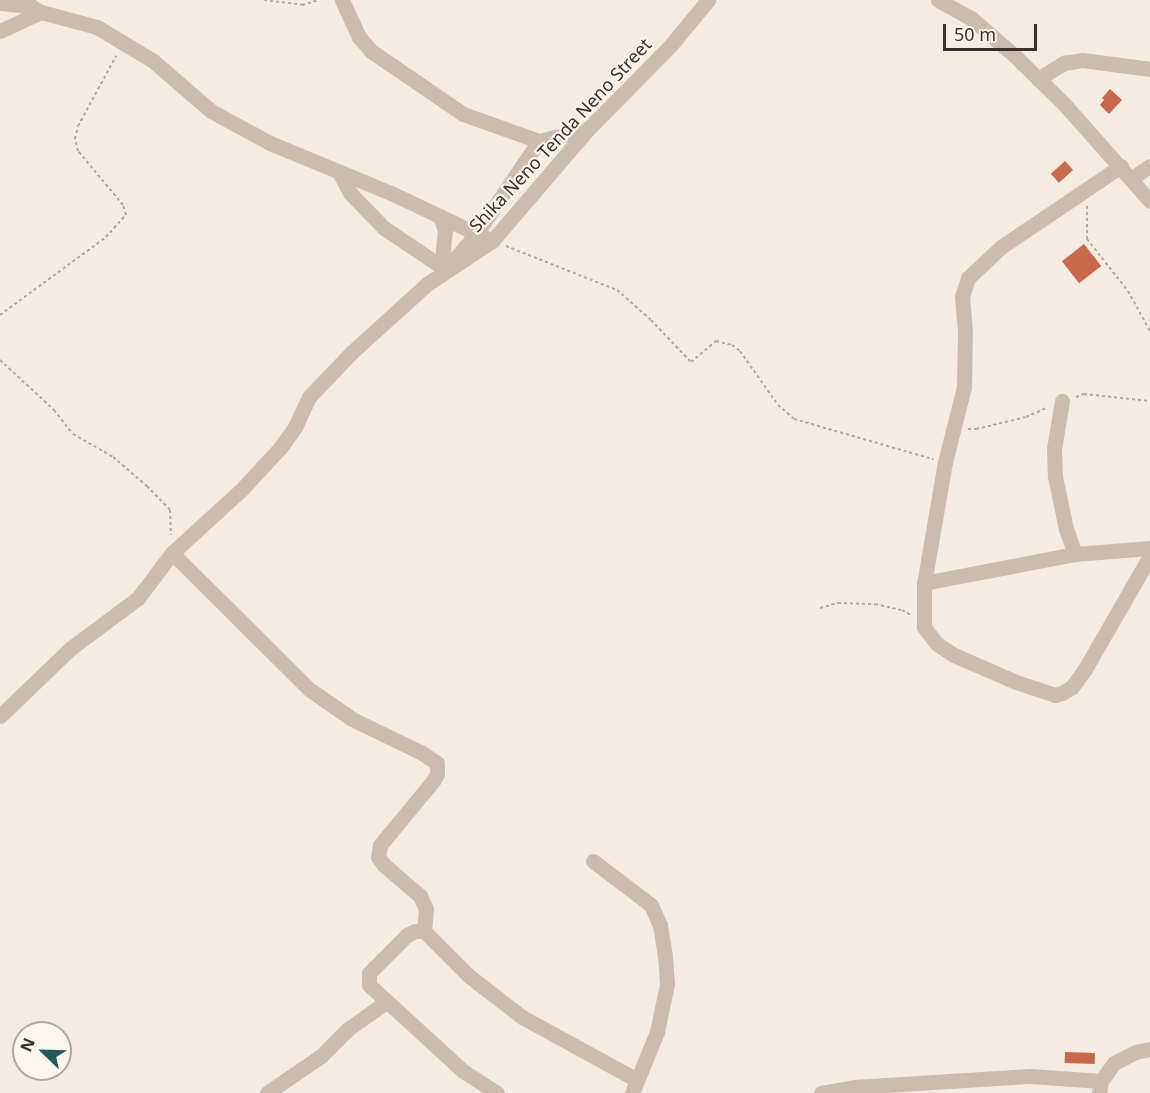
<!DOCTYPE html>
<style>
body{margin:0}
#map{position:relative;width:1150px;height:1093px;overflow:hidden;background:#f4ebe1;font-family:"Noto Sans",sans-serif}
div>[style]{position:absolute}
.building>*{inset:0;background:#c8694b;transform-origin:0 0}
.path>*{height:2px;margin-top:-1px;transform-origin:0;background:repeating-linear-gradient(90deg,#b9a596 0 3px,transparent 0 6px)}
.minor>*{height:15px;margin:-7.5px;padding:0 7.5px;transform-origin:7.5px;border-radius:7.5px;background:#cdbbac}
span{translate:-50% -50%;white-space:nowrap;text-align:center;line-height:1.15;-webkit-text-stroke:4.5px #fbf5ee;paint-order:stroke}
.street-label{font-size:18px;color:#3b302b}
.north{position:absolute;left:12px;top:1021px;width:60px;height:60px;box-sizing:border-box;background:#fbf5ee;border:2px solid #aea6a0;border-radius:50%;rotate:293deg;font-size:16px;font-weight:700;line-height:24px;text-align:center;color:#3b302b}
.north::after{content:'';display:block;margin:auto;width:21px;height:27px;background:#1f5a5e;clip-path:polygon(50% 0,100% 100%,50% 72%,0 100%)}
.scale{position:absolute;left:943px;top:24px;width:94px;height:27px;box-sizing:border-box;border:3px solid #3b302b;border-top:0;padding-left:8px;font-size:18px;line-height:21px;white-space:nowrap;color:#3b302b;-webkit-text-stroke:4px #fbf5ee;paint-order:stroke}
</style>
<div id="map">
<div class="building">
<i style="clip-path:polygon(1110px 89px,1122px 100px,1109px 114px,1100px 105px,1104px 100px,1102px 98px)"></i>
<i style="left:1065px;top:161px;width:12px;height:19px;rotate:48deg"></i>
<i style="left:1084px;top:244px;width:28px;height:28px;rotate:52deg"></i>
<i style="left:1065px;top:1052px;width:30px;height:11px;rotate:2deg"></i>
</div>
<div class="path">
<i style="left:264px;top:0;width:38px;rotate:7deg"></i>
<i style="left:302px;top:5px;width:17px;rotate:-17deg"></i>
<i style="left:1087px;top:206px;width:33px;rotate:90deg"></i>
<i style="left:1087px;top:239px;width:66px;rotate:51.7deg"></i>
<i style="left:1128px;top:291px;width:46px;rotate:61.2deg"></i>
<i style="left:506px;top:246px;width:119px;rotate:21.6deg"></i>
<i style="left:617px;top:290px;width:45px;rotate:41.4deg"></i>
<i style="left:651px;top:320px;width:58px;rotate:46.4deg"></i>
<i style="left:691px;top:362px;width:33px;rotate:-40deg"></i>
<i style="left:716px;top:341px;width:16px;rotate:14deg"></i>
<i style="left:732px;top:345px;width:10px;rotate:37deg"></i>
<i style="left:740px;top:351px;width:66px;rotate:54.9deg"></i>
<i style="left:778px;top:405px;width:21px;rotate:41deg"></i>
<i style="left:794px;top:419px;width:145px;rotate:16.1deg"></i>
<i style="left:0;top:315px;width:132px;rotate:-36.3deg"></i>
<i style="left:106px;top:237px;width:30px;rotate:-48deg"></i>
<i style="left:126px;top:215px;width:10px;rotate:-107deg"></i>
<i style="left:123px;top:205px;width:70px;rotate:-129.8deg"></i>
<i style="left:78px;top:151px;width:12px;rotate:-104deg"></i>
<i style="left:75px;top:139px;width:13px;rotate:-77deg"></i>
<i style="left:78px;top:126px;width:80px;rotate:-61.5deg"></i>
<i style="left:0;top:360px;width:74px;rotate:42.8deg"></i>
<i style="left:54px;top:410px;width:31px;rotate:52deg"></i>
<i style="left:73px;top:434px;width:46px;rotate:29.9deg"></i>
<i style="left:113px;top:457px;width:45px;rotate:40.5deg"></i>
<i style="left:147px;top:486px;width:33px;rotate:46deg"></i>
<i style="left:170px;top:510px;width:25px;rotate:88deg"></i>
<i style="left:1076px;top:397px;width:9px;rotate:-21deg"></i>
<i style="left:1084px;top:394px;width:66px;rotate:6.1deg"></i>
<i style="left:968px;top:429px;width:8px"></i>
<i style="left:976px;top:429px;width:51px;rotate:-13.5deg"></i>
<i style="left:1026px;top:417px;width:24px;rotate:-24deg"></i>
<i style="left:820px;top:608px;width:19px;rotate:-16deg"></i>
<i style="left:838px;top:603px;width:37px;rotate:2deg"></i>
<i style="left:875px;top:604px;width:28px;rotate:13deg"></i>
<i style="left:902px;top:610px;width:10px;rotate:29deg"></i>
</div>
<div class="minor">
<i style="left:28px;top:0;width:6px;rotate:72deg"></i>
<i style="left:30px;top:6px;width:13px;rotate:29deg"></i>
<i style="left:41px;top:12px;width:58px;rotate:15deg"></i>
<i style="left:97px;top:27px;width:64px;rotate:31deg"></i>
<i style="left:152px;top:60px;width:78px;rotate:40.8deg"></i>
<i style="left:211px;top:111px;width:67px;rotate:28.5deg"></i>
<i style="left:270px;top:143px;width:131px;rotate:22.5deg"></i>
<i style="left:391px;top:193px;width:112px;rotate:25.4deg"></i>
<i style="left:342px;top:0;width:41px;rotate:65.3deg"></i>
<i style="left:359px;top:37px;width:18px;rotate:49deg"></i>
<i style="left:371px;top:51px;width:112px;rotate:34.4deg"></i>
<i style="left:463px;top:114px;width:81px;rotate:19.6deg"></i>
<i style="left:539px;top:141px;width:50px;rotate:-13.8deg"></i>
<i style="left:938px;top:0;width:39px;rotate:29deg"></i>
<i style="left:972px;top:19px;width:57px;rotate:40.7deg"></i>
<i style="left:1015px;top:56px;width:70px;rotate:44.4deg"></i>
<i style="left:1065px;top:105px;width:128px;rotate:48.5deg"></i>
<i style="left:0;top:3px;width:30px;rotate:6deg"></i>
<i style="left:0;top:31px;width:45px;rotate:-24.9deg"></i>
<i style="left:1038px;top:79px;width:31px;rotate:-32deg"></i>
<i style="left:1064px;top:63px;width:18px;rotate:-9deg"></i>
<i style="left:1082px;top:60px;width:69px;rotate:7.5deg"></i>
<i style="left:1121px;top:166px;width:145px;rotate:146deg"></i>
<i style="left:1001px;top:247px;width:45px;rotate:136.8deg"></i>
<i style="left:968px;top:278px;width:20px;rotate:108deg"></i>
<i style="left:962px;top:297px;width:37px;rotate:85deg"></i>
<i style="left:965px;top:334px;width:53px;rotate:91.1deg"></i>
<i style="left:964px;top:387px;width:77px;rotate:104.2deg"></i>
<i style="left:945px;top:462px;width:123px;rotate:99.8deg"></i>
<i style="left:924px;top:583px;width:44px;rotate:90deg"></i>
<i style="left:924px;top:627px;width:21px;rotate:53deg"></i>
<i style="left:937px;top:644px;width:20px;rotate:33deg"></i>
<i style="left:954px;top:655px;width:68px;rotate:23.5deg"></i>
<i style="left:1016px;top:682px;width:41px;rotate:18.4deg"></i>
<i style="left:1055px;top:695px;width:7px;rotate:-16deg"></i>
<i style="left:1062px;top:693px;width:12px;rotate:-31deg"></i>
<i style="left:1072px;top:687px;width:22px;rotate:-54deg"></i>
<i style="left:1085px;top:669px;width:130px;rotate:-60.1deg"></i>
<i style="left:339px;top:172px;width:24px;rotate:62deg"></i>
<i style="left:350px;top:193px;width:49px;rotate:45.8deg"></i>
<i style="left:384px;top:228px;width:73px;rotate:33.9deg"></i>
<i style="left:1132px;top:178px;width:22px;rotate:-34deg"></i>
<i style="left:440px;top:216px;width:15px;rotate:70deg"></i>
<i style="left:445px;top:230px;width:36px;rotate:96deg"></i>
<i style="left:452px;top:262px;width:37px;rotate:-49deg"></i>
<i style="left:476px;top:234px;width:112px;rotate:-55.9deg"></i>
<i style="left:1062px;top:401px;width:49px;rotate:99.5deg"></i>
<i style="left:1054px;top:449px;width:27px;rotate:88deg"></i>
<i style="left:1055px;top:476px;width:54px;rotate:78.3deg"></i>
<i style="left:1066px;top:529px;width:27px;rotate:70deg"></i>
<i style="left:172px;top:553px;width:193px;rotate:44.8deg"></i>
<i style="left:309px;top:689px;width:52px;rotate:34.9deg"></i>
<i style="left:352px;top:719px;width:78px;rotate:25.9deg"></i>
<i style="left:422px;top:753px;width:18px;rotate:34deg"></i>
<i style="left:437px;top:763px;width:11px;rotate:90deg"></i>
<i style="left:437px;top:774px;width:8px;rotate:120deg"></i>
<i style="left:433px;top:781px;width:83px;rotate:129.6deg"></i>
<i style="left:380px;top:845px;width:12px;rotate:99deg"></i>
<i style="left:378px;top:857px;width:10px;rotate:53deg"></i>
<i style="left:384px;top:865px;width:48px;rotate:40.7deg"></i>
<i style="left:420px;top:896px;width:14px;rotate:65deg"></i>
<i style="left:426px;top:909px;width:22px;rotate:95deg"></i>
<i style="left:924px;top:583px;width:154px;rotate:-10.9deg"></i>
<i style="left:1075px;top:554px;width:75px;rotate:-4.6deg"></i>
<i style="left:0;top:716px;width:98px;rotate:-43.8deg"></i>
<i style="left:71px;top:648px;width:84px;rotate:-36.7deg"></i>
<i style="left:138px;top:598px;width:56px;rotate:-52.9deg"></i>
<i style="left:172px;top:553px;width:93px;rotate:-42.4deg"></i>
<i style="left:241px;top:490px;width:57px;rotate:-47.1deg"></i>
<i style="left:280px;top:448px;width:26px;rotate:-54deg"></i>
<i style="left:295px;top:427px;width:33px;rotate:-65deg"></i>
<i style="left:309px;top:397px;width:62px;rotate:-46.3deg"></i>
<i style="left:352px;top:352px;width:101px;rotate:-42.2deg"></i>
<i style="left:427px;top:284px;width:78px;rotate:-33.5deg"></i>
<i style="left:492px;top:241px;width:148px;rotate:-49.4deg"></i>
<i style="left:588px;top:129px;width:117px;rotate:-45.3deg"></i>
<i style="left:670px;top:46px;width:60px;rotate:-50.4deg"></i>
<i style="left:593px;top:861px;width:73px;rotate:37.2deg"></i>
<i style="left:651px;top:905px;width:22px;rotate:66deg"></i>
<i style="left:660px;top:925px;width:30px;rotate:81deg"></i>
<i style="left:665px;top:955px;width:29px;rotate:86deg"></i>
<i style="left:667px;top:984px;width:49px;rotate:101.8deg"></i>
<i style="left:657px;top:1032px;width:66px;rotate:112.3deg"></i>
<i style="left:267px;top:1093px;width:65px;rotate:-34.4deg"></i>
<i style="left:321px;top:1056px;width:38px;rotate:-45deg"></i>
<i style="left:348px;top:1029px;width:47px;rotate:-35.4deg"></i>
<i style="left:497px;top:1093px;width:40px;rotate:-147.1deg"></i>
<i style="left:463px;top:1071px;width:127px;rotate:-137.5deg"></i>
<i style="left:369px;top:985px;width:12px;rotate:-90deg"></i>
<i style="left:369px;top:973px;width:54px;rotate:-45deg"></i>
<i style="left:407px;top:935px;width:9px;rotate:-27deg"></i>
<i style="left:415px;top:931px;width:9px"></i>
<i style="left:424px;top:931px;width:64px;rotate:45deg"></i>
<i style="left:469px;top:976px;width:67px;rotate:37.7deg"></i>
<i style="left:522px;top:1017px;width:131px;rotate:28.7deg"></i>
<i style="left:821px;top:1093px;width:34px;rotate:-10deg"></i>
<i style="left:854px;top:1087px;width:177px;rotate:-3.6deg"></i>
<i style="left:1031px;top:1076px;width:70px;rotate:4.1deg"></i>
<i style="left:1099px;top:1093px;width:12px;rotate:-81deg"></i>
<i style="left:1101px;top:1081px;width:22px;rotate:-54deg"></i>
<i style="left:1114px;top:1063px;width:25px;rotate:-27deg"></i>
<i style="left:1136px;top:1052px;width:14px;rotate:-12deg"></i>
</div>
<div class="street-label">
<span style="left:560px;top:135px;rotate:-47deg">Shika Neno Tenda Neno Street</span>
</div>
<div class="north">N</div>
<div class="scale">50 m</div>
</div>
